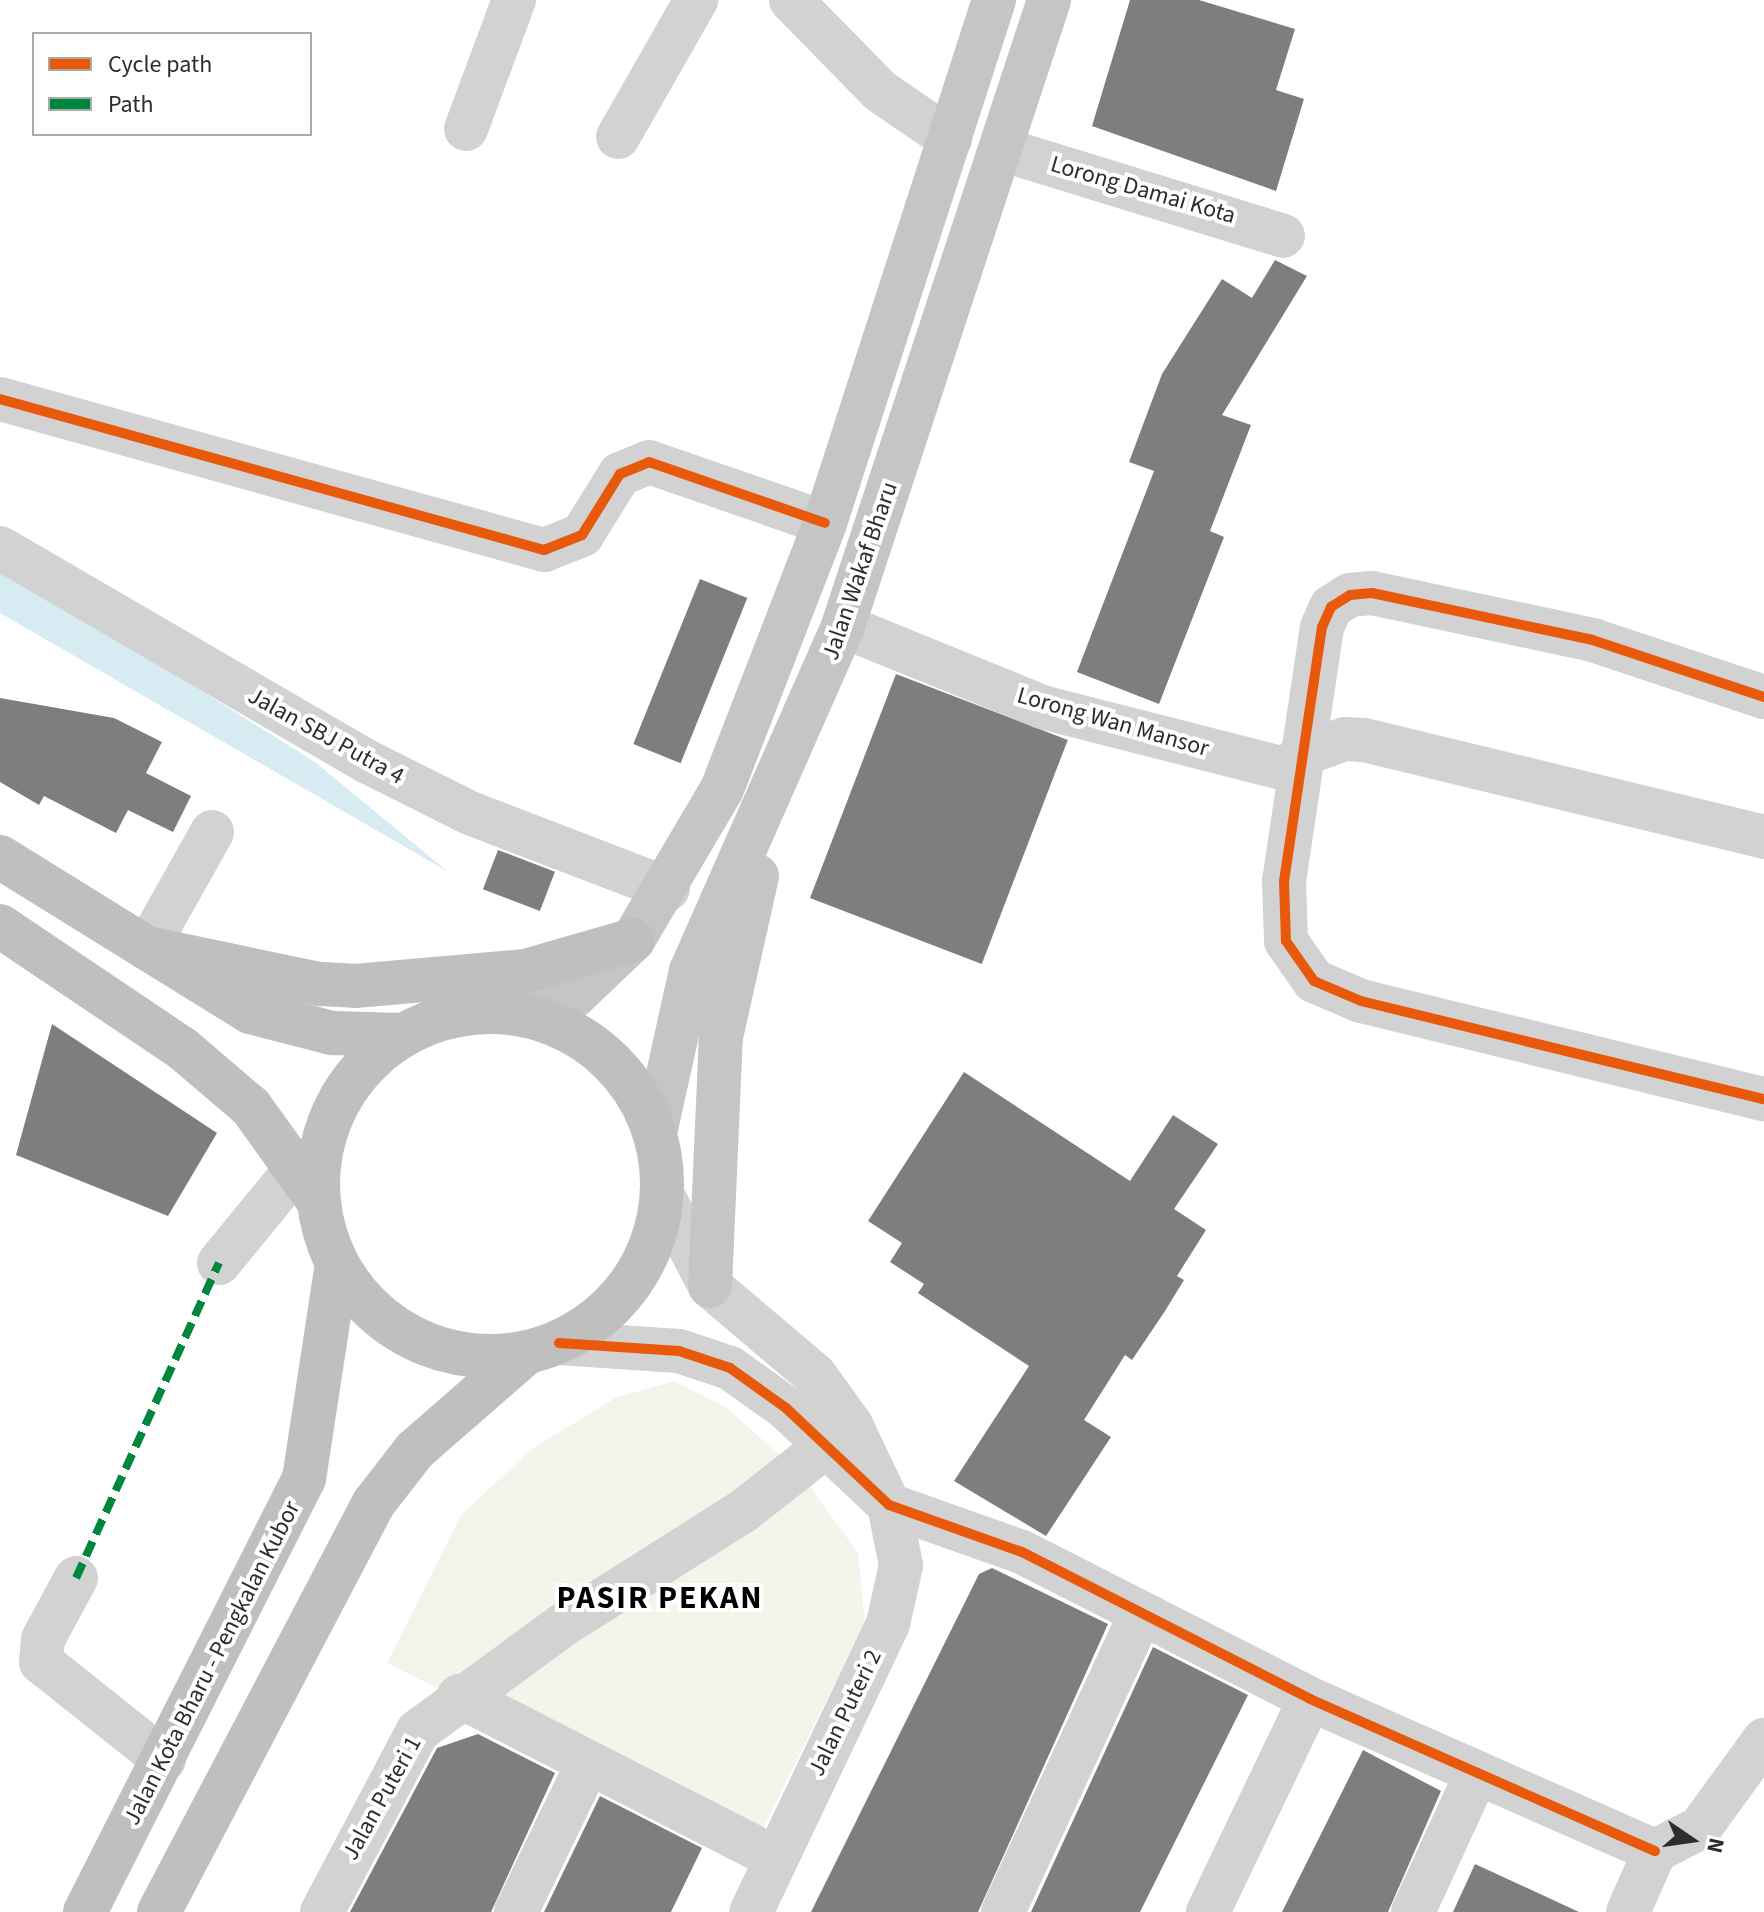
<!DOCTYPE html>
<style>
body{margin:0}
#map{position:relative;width:1764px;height:1912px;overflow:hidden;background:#fff;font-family:"Source Sans 3",sans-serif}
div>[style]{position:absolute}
.green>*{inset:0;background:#f1f5ea}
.water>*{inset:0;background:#d6ebf2}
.building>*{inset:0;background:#7e7e7e;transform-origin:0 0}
.minor>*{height:44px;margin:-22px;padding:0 22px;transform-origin:22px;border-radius:22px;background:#d2d2d2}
.major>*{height:44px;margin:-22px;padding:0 22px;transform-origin:22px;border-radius:22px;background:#c5c5c5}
.highway>*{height:44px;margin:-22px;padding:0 22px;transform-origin:22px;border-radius:22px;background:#bfbfbf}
.highway>.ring{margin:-22px;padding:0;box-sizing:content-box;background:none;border:44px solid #bfbfbf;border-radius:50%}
.quiet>*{height:8px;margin-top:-4px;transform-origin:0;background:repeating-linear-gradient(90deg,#00873e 0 16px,transparent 0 24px)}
.cycleway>*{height:10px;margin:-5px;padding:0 5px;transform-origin:5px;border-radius:5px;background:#e8590c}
span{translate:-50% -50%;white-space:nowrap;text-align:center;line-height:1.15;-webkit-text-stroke:8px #fff;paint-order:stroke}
.street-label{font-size:24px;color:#2d2d2d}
.district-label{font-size:32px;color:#000;font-weight:700;letter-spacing:2px}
.legend{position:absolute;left:32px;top:32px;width:280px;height:104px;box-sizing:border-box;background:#fff;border:2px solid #ababab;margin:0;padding:10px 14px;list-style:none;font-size:24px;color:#2d2d2d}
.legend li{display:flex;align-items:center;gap:16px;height:40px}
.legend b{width:40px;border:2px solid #ababab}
.north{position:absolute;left:1652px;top:1800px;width:80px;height:80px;-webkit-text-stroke:6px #fff;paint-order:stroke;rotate:103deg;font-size:22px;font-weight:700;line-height:32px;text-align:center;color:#2d2d2d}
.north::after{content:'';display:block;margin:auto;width:28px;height:36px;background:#2d2d2d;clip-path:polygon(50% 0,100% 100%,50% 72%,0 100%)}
</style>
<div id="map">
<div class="green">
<i style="clip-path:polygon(675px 1381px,727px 1408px,801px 1474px,858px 1553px,865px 1622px,754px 1847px,387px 1663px,461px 1515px,533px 1448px,617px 1397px)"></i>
</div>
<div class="water">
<i style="clip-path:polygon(0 565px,315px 762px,447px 871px,0 613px)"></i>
</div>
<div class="building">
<i style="clip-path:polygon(1130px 0,1199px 0,1295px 29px,1276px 90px,1304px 99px,1276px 191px,1092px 126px)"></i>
<i style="clip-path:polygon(1275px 260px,1307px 276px,1222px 415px,1251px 425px,1210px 531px,1224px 537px,1159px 704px,1077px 672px,1154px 471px,1129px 462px,1162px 374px,1222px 279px,1252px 298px)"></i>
<i style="left:700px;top:579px;width:51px;height:178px;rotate:22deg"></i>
<i style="left:896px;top:674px;width:184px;height:240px;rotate:21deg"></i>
<i style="clip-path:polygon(0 698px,114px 718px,162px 742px,146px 773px,191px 796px,173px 832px,128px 810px,116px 833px,44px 796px,39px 805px,0 782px)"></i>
<i style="left:498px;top:850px;width:61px;height:42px;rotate:21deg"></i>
<i style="clip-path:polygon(52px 1024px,217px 1133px,168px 1216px,16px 1155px)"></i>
<i style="clip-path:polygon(964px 1072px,1130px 1181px,1173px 1115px,1218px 1144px,1174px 1209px,1206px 1230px,1177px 1276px,1184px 1280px,1165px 1311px,1132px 1360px,1125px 1355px,1084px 1420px,1111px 1437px,1046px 1536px,954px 1481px,1029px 1366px,918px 1293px,924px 1284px,890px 1262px,902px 1243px,868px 1221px)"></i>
<i style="clip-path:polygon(992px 1568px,1108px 1624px,978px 1912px,811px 1912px,979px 1574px)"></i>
<i style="clip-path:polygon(1153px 1647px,1248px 1695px,1140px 1912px,1031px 1912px)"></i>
<i style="clip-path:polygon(478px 1734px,555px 1773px,491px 1912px,350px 1912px,437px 1748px)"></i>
<i style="clip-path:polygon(1363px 1750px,1441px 1791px,1388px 1912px,1282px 1912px)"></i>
<i style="clip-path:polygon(600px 1796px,702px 1848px,671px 1912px,544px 1912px)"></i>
<i style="clip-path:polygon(1475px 1864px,1579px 1912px,1453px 1912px)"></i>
</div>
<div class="minor">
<i style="left:791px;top:0;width:127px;rotate:45.6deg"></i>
<i style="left:880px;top:91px;width:85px;rotate:34.4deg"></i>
<i style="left:466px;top:129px;width:138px;rotate:-69.6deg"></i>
<i style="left:618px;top:137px;width:158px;rotate:-60.3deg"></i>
<i style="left:1001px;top:149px;width:295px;rotate:17.1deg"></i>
<i style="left:0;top:399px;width:565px;rotate:15.51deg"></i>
<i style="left:544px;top:550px;width:41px;rotate:-21.5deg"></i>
<i style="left:582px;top:535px;width:72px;rotate:-58.1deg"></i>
<i style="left:620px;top:474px;width:31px;rotate:-22deg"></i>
<i style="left:649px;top:462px;width:186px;rotate:19.1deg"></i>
<i style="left:0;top:548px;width:426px;rotate:30.2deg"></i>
<i style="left:368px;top:762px;width:114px;rotate:26.6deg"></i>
<i style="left:470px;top:813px;width:212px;rotate:21deg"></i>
<i style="left:843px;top:626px;width:215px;rotate:22.1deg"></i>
<i style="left:1042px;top:707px;width:263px;rotate:14.3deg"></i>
<i style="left:1764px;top:697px;width:180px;rotate:-161.6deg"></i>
<i style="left:1593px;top:640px;width:226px;rotate:-168deg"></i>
<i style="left:1372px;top:593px;width:22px;rotate:175deg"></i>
<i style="left:1350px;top:595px;width:22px;rotate:148deg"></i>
<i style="left:1331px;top:607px;width:22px;rotate:114deg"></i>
<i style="left:1322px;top:627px;width:257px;rotate:98.5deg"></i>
<i style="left:1284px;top:881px;width:60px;rotate:88.1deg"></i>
<i style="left:1286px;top:941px;width:49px;rotate:55deg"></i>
<i style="left:1314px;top:981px;width:51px;rotate:23.1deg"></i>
<i style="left:1361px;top:1001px;width:415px;rotate:13.7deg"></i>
<i style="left:1300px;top:755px;width:48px;rotate:-19.6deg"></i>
<i style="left:1345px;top:739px;width:19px;rotate:3deg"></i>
<i style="left:1364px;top:740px;width:412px;rotate:13.6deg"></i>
<i style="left:147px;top:948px;width:133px;rotate:-60.7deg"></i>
<i style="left:662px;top:1194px;width:104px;rotate:62.4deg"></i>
<i style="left:710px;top:1286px;width:138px;rotate:40.3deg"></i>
<i style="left:815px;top:1375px;width:62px;rotate:54.2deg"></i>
<i style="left:851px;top:1425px;width:89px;rotate:64.6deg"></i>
<i style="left:889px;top:1505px;width:61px;rotate:78.7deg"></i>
<i style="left:901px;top:1565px;width:60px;rotate:102.4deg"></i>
<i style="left:888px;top:1624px;width:319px;rotate:115.4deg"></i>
<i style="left:219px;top:1263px;width:120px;rotate:-50.7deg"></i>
<i style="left:559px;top:1343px;width:120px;rotate:3.8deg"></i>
<i style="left:679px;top:1351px;width:54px;rotate:18.4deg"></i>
<i style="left:730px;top:1368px;width:69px;rotate:35.5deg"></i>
<i style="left:786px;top:1408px;width:141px;rotate:43.3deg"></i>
<i style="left:889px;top:1505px;width:141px;rotate:19.5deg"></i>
<i style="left:1022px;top:1552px;width:323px;rotate:27deg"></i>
<i style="left:1310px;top:1699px;width:377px;rotate:23.8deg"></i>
<i style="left:76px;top:1578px;width:69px;rotate:118.4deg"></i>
<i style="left:43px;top:1639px;width:23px;rotate:95deg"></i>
<i style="left:41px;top:1662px;width:157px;rotate:38.5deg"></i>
<i style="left:459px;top:1696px;width:356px;rotate:27.1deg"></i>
<i style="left:322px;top:1912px;width:205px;rotate:-62.1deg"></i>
<i style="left:418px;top:1731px;width:180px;rotate:-36.2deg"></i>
<i style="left:563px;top:1625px;width:212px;rotate:-32.3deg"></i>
<i style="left:742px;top:1512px;width:136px;rotate:-38.1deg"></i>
<i style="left:516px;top:1912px;width:165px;rotate:-64.2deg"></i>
<i style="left:1003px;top:1912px;width:329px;rotate:-65.2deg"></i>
<i style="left:1208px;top:1912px;width:236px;rotate:-64.4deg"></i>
<i style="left:1413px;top:1912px;width:153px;rotate:-65.3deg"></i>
<i style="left:1628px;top:1912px;width:67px;rotate:-66.1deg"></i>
<i style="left:1655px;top:1851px;width:51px;rotate:-27.1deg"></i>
<i style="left:1700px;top:1828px;width:109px;rotate:-54deg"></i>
</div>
<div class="major">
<i style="left:525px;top:1015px;width:53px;rotate:-21.2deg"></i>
<i style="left:574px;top:996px;width:81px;rotate:-43.5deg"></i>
<i style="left:633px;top:940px;width:175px;rotate:-59.5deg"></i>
<i style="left:722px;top:789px;width:285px;rotate:-68.8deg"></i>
<i style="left:825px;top:523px;width:550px;rotate:-72.09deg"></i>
<i style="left:655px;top:1133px;width:166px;rotate:-77.5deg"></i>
<i style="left:691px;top:971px;width:377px;rotate:-66.2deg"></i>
<i style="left:843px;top:626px;width:659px;rotate:-71.78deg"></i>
<i style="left:710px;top:1286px;width:249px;rotate:-87.5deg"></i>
<i style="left:721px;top:1037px;width:165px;rotate:-77.4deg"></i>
</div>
<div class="highway">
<i style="left:0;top:857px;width:294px;rotate:31.8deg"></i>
<i style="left:250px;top:1012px;width:85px;rotate:14.4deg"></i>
<i style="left:332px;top:1033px;width:71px;rotate:1.6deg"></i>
<i style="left:0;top:926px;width:220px;rotate:33.9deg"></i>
<i style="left:183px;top:1049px;width:89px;rotate:40.5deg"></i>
<i style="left:251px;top:1107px;width:117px;rotate:54.4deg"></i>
<i style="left:147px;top:948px;width:177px;rotate:11.8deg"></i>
<i style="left:320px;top:984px;width:35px;rotate:3deg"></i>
<i style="left:355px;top:986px;width:172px;rotate:-5deg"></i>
<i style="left:526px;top:971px;width:111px;rotate:-16.2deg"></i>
<i class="ring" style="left:318px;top:1012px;width:300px;height:300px"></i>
<i style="left:85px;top:1912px;width:485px;rotate:-63.2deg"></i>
<i style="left:304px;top:1479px;width:218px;rotate:-81.3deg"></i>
<i style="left:159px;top:1912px;width:461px;rotate:-62.3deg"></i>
<i style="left:373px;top:1504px;width:68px;rotate:-52.1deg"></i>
<i style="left:415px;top:1450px;width:146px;rotate:-41.1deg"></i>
</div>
<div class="quiet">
<i style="left:76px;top:1578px;width:346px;rotate:-65.6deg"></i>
</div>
<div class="cycleway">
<i style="left:0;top:399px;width:565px;rotate:15.51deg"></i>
<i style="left:544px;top:550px;width:41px;rotate:-21.5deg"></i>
<i style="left:582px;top:535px;width:72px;rotate:-58.1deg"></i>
<i style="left:620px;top:474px;width:31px;rotate:-22deg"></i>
<i style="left:649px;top:462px;width:186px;rotate:19.1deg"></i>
<i style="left:1764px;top:697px;width:180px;rotate:-161.6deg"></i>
<i style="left:1593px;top:640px;width:226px;rotate:-168deg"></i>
<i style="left:1372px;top:593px;width:22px;rotate:175deg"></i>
<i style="left:1350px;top:595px;width:22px;rotate:148deg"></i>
<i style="left:1331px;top:607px;width:22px;rotate:114deg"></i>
<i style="left:1322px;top:627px;width:257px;rotate:98.5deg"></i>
<i style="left:1284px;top:881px;width:60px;rotate:88.1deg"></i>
<i style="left:1286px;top:941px;width:49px;rotate:55deg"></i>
<i style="left:1314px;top:981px;width:51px;rotate:23.1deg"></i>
<i style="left:1361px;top:1001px;width:415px;rotate:13.7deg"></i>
<i style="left:559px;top:1343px;width:120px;rotate:3.8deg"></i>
<i style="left:679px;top:1351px;width:54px;rotate:18.4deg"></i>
<i style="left:730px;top:1368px;width:69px;rotate:35.5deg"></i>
<i style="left:786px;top:1408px;width:141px;rotate:43.3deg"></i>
<i style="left:889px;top:1505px;width:141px;rotate:19.5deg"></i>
<i style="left:1022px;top:1552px;width:323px;rotate:27deg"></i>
<i style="left:1310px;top:1699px;width:377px;rotate:23.8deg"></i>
</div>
<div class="street-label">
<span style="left:1143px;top:190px;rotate:16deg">Lorong Damai Kota</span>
<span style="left:860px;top:571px;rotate:-71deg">Jalan Wakaf Bharu</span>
<span style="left:1113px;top:722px;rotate:16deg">Lorong Wan Mansor</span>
<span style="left:326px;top:736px;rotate:29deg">Jalan SBJ Putra 4</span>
<span style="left:212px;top:1663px;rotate:-63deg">Jalan Kota Bharu - Pengkalan Kubor</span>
<span style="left:845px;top:1713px;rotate:-64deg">Jalan Puteri 2</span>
<span style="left:382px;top:1798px;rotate:-61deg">Jalan Puteri 1</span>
</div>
<div class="district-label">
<span style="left:660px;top:1598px">PASIR PEKAN</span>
</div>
<ul class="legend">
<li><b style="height:10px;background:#e8590c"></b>Cycle path</li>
<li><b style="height:10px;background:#00873e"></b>Path</li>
</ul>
<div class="north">N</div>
</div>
